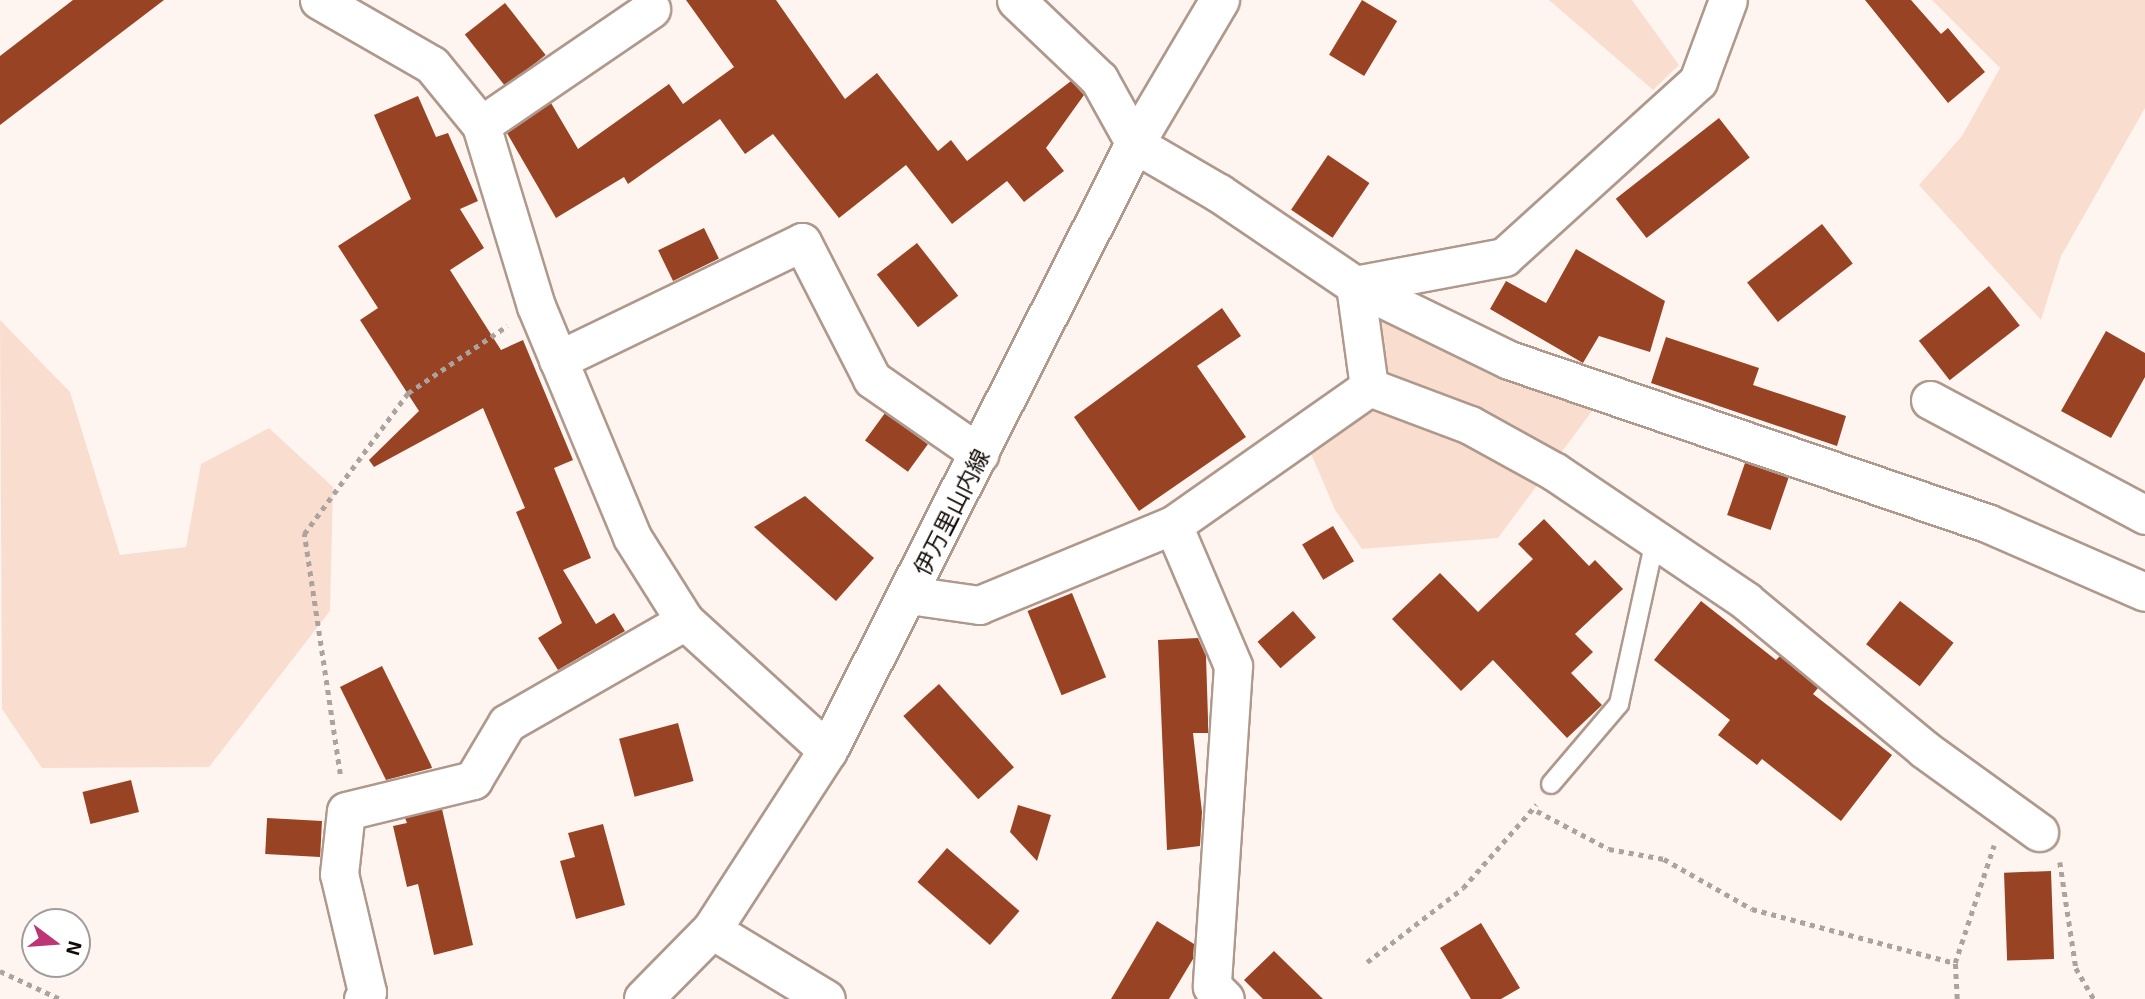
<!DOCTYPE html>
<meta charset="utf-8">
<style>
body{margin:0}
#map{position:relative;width:2145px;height:999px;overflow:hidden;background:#fff5f0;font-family:"Exo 2","Noto Sans JP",sans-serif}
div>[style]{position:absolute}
.green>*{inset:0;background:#f9ded0}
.building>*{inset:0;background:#984323;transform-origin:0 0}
.path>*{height:4.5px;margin-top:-2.25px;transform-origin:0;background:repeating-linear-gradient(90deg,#aca39f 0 5px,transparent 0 10px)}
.roads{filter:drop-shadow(2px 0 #af988c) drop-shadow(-2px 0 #af988c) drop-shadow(0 2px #af988c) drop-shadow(0 -2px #af988c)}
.lane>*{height:18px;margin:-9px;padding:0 9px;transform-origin:9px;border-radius:9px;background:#fff}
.street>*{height:37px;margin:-18.5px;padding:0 18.5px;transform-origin:18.5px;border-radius:18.5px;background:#fff}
.primary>*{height:38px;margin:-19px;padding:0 19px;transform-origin:19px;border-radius:19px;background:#fff}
span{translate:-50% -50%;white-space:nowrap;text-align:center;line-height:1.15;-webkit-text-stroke:7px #fff;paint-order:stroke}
.street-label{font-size:23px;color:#130b07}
.north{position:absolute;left:21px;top:908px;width:70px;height:70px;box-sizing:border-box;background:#fff;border:2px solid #a19d9c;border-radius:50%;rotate:106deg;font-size:19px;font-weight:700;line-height:28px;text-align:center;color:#130b07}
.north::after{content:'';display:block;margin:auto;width:24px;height:32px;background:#bd3575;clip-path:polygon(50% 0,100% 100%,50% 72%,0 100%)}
</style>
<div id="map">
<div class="green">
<i style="clip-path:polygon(1549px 0,1632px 0,1679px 65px,1653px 90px)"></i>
<i style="clip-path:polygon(1932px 0,2145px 0,2145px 108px,2061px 256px,2041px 320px,1919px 185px,1962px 136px,2000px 68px)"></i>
<i style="clip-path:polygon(1381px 318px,1595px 407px,1498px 538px,1362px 549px,1335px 510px,1307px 444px,1369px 403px)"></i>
<i style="clip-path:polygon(0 320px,70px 392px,120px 555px,186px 547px,201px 464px,269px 428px,333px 487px,330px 611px,209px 767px,42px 768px,2px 709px)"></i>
</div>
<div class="building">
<i style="clip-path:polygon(73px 0,164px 0,0 125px,0 56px)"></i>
<i style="clip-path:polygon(686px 0,776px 0,845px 99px,877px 73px,938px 151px,951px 140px,967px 161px,1071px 81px,1084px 95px,1046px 148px,1064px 171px,1024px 202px,1007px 181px,952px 224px,906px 165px,839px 218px,773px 134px,745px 154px,720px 119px,628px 184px,624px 177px,556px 218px,507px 133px,551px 103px,578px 149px,669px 84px,683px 104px,734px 67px)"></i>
<i style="left:1362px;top:0;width:41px;height:64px;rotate:31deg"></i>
<i style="clip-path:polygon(1865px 0,1911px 0,1941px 34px,1948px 28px,1985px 72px,1948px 103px)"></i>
<i style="left:505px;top:3px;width:66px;height:51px;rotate:52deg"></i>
<i style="clip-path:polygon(418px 96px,436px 137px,448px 133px,478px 201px,460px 209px,484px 248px,450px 270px,501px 350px,523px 340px,573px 460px,554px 468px,591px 558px,563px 570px,596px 624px,614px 613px,625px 631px,558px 670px,538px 638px,562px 623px,516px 512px,525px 508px,483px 408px,374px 467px,369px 460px,419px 411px,360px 320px,378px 308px,338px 246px,411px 199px,374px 115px)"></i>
<i style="left:1719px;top:118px;width:50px;height:131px;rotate:52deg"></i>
<i style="left:1328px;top:155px;width:50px;height:66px;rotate:34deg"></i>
<i style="left:1822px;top:224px;width:50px;height:95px;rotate:52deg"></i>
<i style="left:704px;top:228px;width:34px;height:51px;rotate:64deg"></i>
<i style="left:917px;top:243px;width:67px;height:51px;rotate:52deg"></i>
<i style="clip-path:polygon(1576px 249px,1665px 301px,1650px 352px,1599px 336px,1583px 363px,1490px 309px,1506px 281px,1546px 303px)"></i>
<i style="left:1989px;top:286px;width:50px;height:89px;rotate:52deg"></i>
<i style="clip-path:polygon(1222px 308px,1241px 336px,1197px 366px,1246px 437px,1139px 511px,1074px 417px)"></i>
<i style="clip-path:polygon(2106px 331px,2145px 353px,2145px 377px,2111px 438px,2061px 411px)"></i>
<i style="clip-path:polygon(1666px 337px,1759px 368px,1753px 385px,1846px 416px,1837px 446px,1651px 383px)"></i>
<i style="left:885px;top:413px;width:53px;height:34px;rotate:36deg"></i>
<i style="left:1745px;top:463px;width:46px;height:55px;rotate:19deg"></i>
<i style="clip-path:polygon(805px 496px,874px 558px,836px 601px,754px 527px)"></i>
<i style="clip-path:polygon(1544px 519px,1589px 566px,1595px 560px,1623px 589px,1575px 634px,1593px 652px,1571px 673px,1602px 705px,1567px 738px,1493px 660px,1461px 691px,1392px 619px,1440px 573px,1478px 612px,1533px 559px,1518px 544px)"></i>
<i style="left:1333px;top:526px;width:41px;height:36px;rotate:59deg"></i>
<i style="left:1072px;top:593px;width:91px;height:48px;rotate:68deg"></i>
<i style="clip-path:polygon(1701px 601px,1776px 660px,1780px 656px,1818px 688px,1813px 694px,1892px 755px,1841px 821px,1762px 759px,1757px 765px,1718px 735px,1730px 720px,1654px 660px)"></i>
<i style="left:1900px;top:601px;width:68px;height:55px;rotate:38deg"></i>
<i style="left:1293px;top:611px;width:35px;height:47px;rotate:49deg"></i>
<i style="clip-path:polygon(1198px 638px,1206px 656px,1208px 719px,1208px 733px,1193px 733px,1202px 812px,1200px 846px,1167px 850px,1158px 640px)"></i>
<i style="clip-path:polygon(382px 666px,431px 765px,432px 768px,386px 780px,340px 687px)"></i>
<i style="left:939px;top:684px;width:112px;height:48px;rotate:48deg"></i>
<i style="left:678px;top:723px;width:60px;height:61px;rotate:75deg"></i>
<i style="left:131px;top:780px;width:33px;height:50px;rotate:76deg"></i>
<i style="clip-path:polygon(1018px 805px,1051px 815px,1037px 861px,1010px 832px)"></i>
<i style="clip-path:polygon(442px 809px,473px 945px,434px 955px,418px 884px,407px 887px,393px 826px,407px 823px,405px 818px)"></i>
<i style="left:322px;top:821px;width:36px;height:55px;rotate:93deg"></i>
<i style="clip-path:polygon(603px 824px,625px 905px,576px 919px,560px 861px,575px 857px,568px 833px)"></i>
<i style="left:947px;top:848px;width:96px;height:45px;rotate:41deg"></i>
<i style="left:2051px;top:871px;width:88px;height:47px;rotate:88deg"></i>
<i style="clip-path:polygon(1157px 921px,1194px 944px,1193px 959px,1169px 999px,1111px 999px)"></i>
<i style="clip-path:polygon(1481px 923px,1520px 988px,1501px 999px,1471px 999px,1440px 948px)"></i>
<i style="clip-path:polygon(1274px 951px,1323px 999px,1263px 999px,1244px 980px)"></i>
</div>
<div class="path">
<i style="left:340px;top:774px;width:243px;rotate:-98.5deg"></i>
<i style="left:304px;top:534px;width:175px;rotate:-53.6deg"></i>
<i style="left:408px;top:393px;width:120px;rotate:-34.1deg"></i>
<i style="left:1537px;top:811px;width:81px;rotate:27.8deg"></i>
<i style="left:1609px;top:849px;width:56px;rotate:10.3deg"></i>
<i style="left:1664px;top:859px;width:101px;rotate:29.6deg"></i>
<i style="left:1752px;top:909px;width:210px;rotate:14.9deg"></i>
<i style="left:2060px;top:862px;width:107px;rotate:81.4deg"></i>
<i style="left:2076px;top:968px;width:36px;rotate:60deg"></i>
<i style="left:1367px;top:962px;width:121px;rotate:-37.6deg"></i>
<i style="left:1463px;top:888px;width:111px;rotate:-48.7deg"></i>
<i style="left:0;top:971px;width:66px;rotate:25deg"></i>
<i style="left:1957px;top:999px;width:36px;rotate:-93deg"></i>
<i style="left:1955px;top:963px;width:124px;rotate:-71.7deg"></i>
</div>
<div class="roads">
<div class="lane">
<i style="left:1551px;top:784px;width:105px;rotate:-49.6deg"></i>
<i style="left:1619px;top:704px;width:168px;rotate:-77.6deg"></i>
</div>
<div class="street">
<i style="left:319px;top:0;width:130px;rotate:29.9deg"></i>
<i style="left:432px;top:65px;width:77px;rotate:50.8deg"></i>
<i style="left:481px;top:125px;width:189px;rotate:73.1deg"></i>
<i style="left:536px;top:306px;width:250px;rotate:67.4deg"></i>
<i style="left:632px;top:537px;width:99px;rotate:57.8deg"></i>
<i style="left:685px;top:621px;width:193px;rotate:42.3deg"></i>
<i style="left:1016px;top:0;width:115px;rotate:43.6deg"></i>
<i style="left:1099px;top:79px;width:74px;rotate:61deg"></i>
<i style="left:1135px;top:144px;width:97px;rotate:30.3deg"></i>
<i style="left:1219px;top:193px;width:164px;rotate:34.1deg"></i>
<i style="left:1355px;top:285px;width:171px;rotate:26deg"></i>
<i style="left:1509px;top:360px;width:505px;rotate:18.83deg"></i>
<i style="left:1987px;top:523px;width:172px;rotate:23.6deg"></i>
<i style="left:481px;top:125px;width:206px;rotate:-34.3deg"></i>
<i style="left:1355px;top:285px;width:103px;rotate:82.2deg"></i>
<i style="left:1369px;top:387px;width:108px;rotate:20.6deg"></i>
<i style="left:1470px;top:425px;width:97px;rotate:28.9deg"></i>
<i style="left:1555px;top:472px;width:230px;rotate:34deg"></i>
<i style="left:1746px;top:601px;width:231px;rotate:39.7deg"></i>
<i style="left:1924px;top:749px;width:142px;rotate:35.8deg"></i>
<i style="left:1355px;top:285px;width:152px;rotate:-10.6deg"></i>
<i style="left:1504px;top:257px;width:262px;rotate:-42.2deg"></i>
<i style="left:1698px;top:81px;width:86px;rotate:-69.7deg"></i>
<i style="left:558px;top:360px;width:271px;rotate:-25.8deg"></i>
<i style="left:802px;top:242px;width:154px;rotate:62.9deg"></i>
<i style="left:872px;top:379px;width:131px;rotate:34.8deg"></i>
<i style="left:1930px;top:400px;width:244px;rotate:28.1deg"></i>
<i style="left:1173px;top:525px;width:153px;rotate:66.9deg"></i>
<i style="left:1233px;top:666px;width:321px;rotate:93.8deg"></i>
<i style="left:1212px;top:986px;width:18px;rotate:45deg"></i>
<i style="left:909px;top:595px;width:71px;rotate:8.1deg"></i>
<i style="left:979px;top:605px;width:210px;rotate:-22.4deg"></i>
<i style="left:1173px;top:525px;width:240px;rotate:-35.1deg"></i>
<i style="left:712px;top:930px;width:133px;rotate:31.2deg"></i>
<i style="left:363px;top:999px;width:8px;rotate:-60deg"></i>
<i style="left:367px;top:992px;width:121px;rotate:-103.3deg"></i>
<i style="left:339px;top:874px;width:63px;rotate:-83.7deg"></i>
<i style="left:346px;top:811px;width:131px;rotate:-13.7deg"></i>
<i style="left:473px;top:780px;width:66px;rotate:-59.2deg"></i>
<i style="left:507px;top:723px;width:205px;rotate:-29.8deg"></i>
</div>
<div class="primary">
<i style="left:644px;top:999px;width:97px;rotate:-45.4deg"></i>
<i style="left:712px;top:930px;width:213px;rotate:-57.1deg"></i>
<i style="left:828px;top:751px;width:680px;rotate:-63.17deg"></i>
<i style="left:1135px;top:144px;width:167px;rotate:-59.4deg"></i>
</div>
</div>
<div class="street-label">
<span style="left:951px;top:512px;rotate:-63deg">伊万里山内線</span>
</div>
<div class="north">N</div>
</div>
